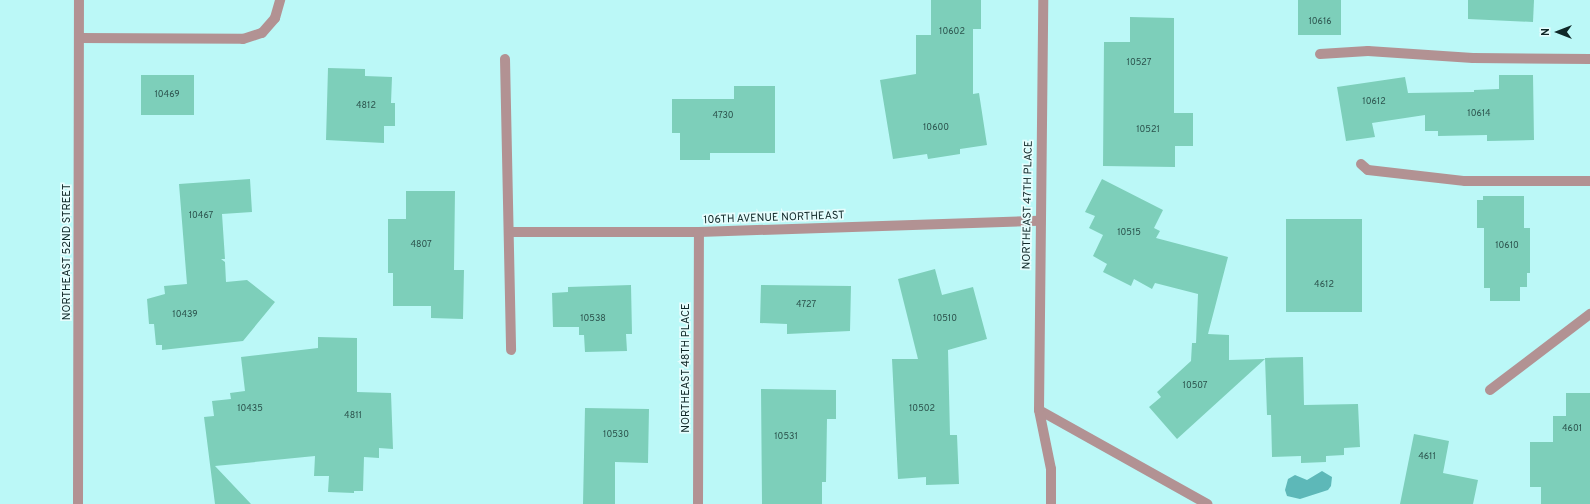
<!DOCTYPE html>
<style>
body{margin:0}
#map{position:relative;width:1590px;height:504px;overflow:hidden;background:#bbf8f7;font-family:Overpass,sans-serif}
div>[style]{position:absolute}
.water>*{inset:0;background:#5db8b8}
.building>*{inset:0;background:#7dcfba;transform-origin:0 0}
.service>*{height:10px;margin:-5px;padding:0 5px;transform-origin:5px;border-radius:5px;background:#b29293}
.minor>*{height:10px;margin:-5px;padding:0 5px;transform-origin:5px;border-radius:5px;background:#b29293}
.tertiary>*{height:10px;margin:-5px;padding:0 5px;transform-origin:5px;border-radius:5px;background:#b29293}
span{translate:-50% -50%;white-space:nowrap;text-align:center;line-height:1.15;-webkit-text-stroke:3.5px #e6fdfd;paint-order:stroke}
.number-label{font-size:9px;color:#2b524c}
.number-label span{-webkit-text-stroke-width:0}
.street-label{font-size:11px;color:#102828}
.north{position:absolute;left:1538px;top:12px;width:40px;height:40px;-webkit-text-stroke:3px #e6fdfd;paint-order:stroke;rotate:270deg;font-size:11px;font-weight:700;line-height:16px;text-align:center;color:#102828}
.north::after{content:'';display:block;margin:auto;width:14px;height:18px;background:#102828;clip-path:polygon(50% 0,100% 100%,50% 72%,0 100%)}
</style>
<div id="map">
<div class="water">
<i style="clip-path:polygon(1322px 471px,1332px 477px,1331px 486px,1328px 490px,1300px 499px,1287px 496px,1285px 490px,1288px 479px,1295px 475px,1307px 480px)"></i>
</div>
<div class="building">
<i style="clip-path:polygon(931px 0,981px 0,981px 29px,973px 29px,973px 94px,979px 93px,987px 145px,960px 149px,960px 154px,928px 159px,927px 154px,893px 159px,880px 80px,916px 74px,916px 35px,931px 35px)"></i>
<i style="left:1298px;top:0;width:43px;height:35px"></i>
<i style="clip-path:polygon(1468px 0,1534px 0,1533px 22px,1468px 19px)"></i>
<i style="clip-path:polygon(1130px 17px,1174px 18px,1174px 113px,1193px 113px,1193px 146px,1175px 146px,1175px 167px,1103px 166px,1104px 42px,1130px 42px)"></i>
<i style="clip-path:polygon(328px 68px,365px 69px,365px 76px,392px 77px,391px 103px,395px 103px,395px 126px,384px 126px,384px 143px,326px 140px)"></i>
<i style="left:141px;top:75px;width:53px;height:40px"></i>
<i style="clip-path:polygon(1499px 75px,1533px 75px,1534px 140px,1487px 141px,1487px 135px,1438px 136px,1438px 131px,1425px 131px,1425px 115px,1372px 123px,1375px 137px,1346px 141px,1337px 87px,1405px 77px,1408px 93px,1474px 92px,1474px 90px,1499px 89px)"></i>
<i style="clip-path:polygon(734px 86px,775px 86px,775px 153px,710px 153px,710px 160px,680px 160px,680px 133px,672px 133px,672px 99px,734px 99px)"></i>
<i style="clip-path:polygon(250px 179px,252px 212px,222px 214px,225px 259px,221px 259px,225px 262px,226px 282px,247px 280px,275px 302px,243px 341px,162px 350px,162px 345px,156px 345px,154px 324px,149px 324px,147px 299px,165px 294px,164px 286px,187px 284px,179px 184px)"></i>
<i style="clip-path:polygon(1102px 179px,1163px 210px,1154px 228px,1160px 231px,1156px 238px,1228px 257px,1208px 334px,1229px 335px,1229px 360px,1265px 359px,1177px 439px,1149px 407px,1161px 397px,1157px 392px,1191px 361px,1192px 343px,1196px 343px,1198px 294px,1155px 283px,1152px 289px,1134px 279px,1131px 286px,1103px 272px,1107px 264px,1093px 256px,1103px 235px,1089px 228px,1095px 216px,1085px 212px)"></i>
<i style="clip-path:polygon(406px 191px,455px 191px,454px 270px,464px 270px,463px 319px,431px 318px,431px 306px,393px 306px,393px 273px,388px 273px,388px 219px,406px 219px)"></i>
<i style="clip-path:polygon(1483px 196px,1524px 196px,1524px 228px,1530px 228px,1530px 273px,1527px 273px,1527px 287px,1520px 287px,1520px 301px,1490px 301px,1490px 288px,1484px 288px,1484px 228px,1477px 228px,1477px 200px,1483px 200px)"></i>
<i style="left:1286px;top:219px;width:76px;height:93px"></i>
<i style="clip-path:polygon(935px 269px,942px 295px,973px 287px,987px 339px,948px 350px,950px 435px,957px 435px,959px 484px,926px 485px,926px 477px,898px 479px,892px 359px,918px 359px,898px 279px)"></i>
<i style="clip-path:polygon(631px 285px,632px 334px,626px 334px,627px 351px,585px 352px,584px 335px,579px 335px,579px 327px,553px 327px,552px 293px,568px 292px,568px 287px)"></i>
<i style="clip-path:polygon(761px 285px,851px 286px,850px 331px,787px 334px,787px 324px,760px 323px)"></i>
<i style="clip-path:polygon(318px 337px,357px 338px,357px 392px,391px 393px,393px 449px,379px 448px,379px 458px,364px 457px,363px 491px,354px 491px,354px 493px,328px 492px,329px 476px,314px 476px,315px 456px,215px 466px,251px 504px,215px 504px,204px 417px,214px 416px,212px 401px,231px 399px,230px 393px,245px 391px,241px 357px,318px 348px)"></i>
<i style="clip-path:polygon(1303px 357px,1304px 405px,1358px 404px,1360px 447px,1344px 448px,1344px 455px,1326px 456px,1326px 462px,1301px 463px,1301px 456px,1272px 457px,1271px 415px,1267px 415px,1265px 358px)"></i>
<i style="clip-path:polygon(761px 389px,836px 390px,836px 419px,827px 419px,826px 482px,822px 482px,822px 504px,762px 504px)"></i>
<i style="clip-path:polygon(1566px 393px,1590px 393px,1590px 504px,1541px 504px,1541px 487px,1530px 487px,1530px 442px,1553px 442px,1553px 416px,1566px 416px)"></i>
<i style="clip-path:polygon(585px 408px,649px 409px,648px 463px,615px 462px,615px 504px,583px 504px)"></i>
<i style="clip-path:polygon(1414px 434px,1449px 441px,1443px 473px,1478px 480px,1473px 504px,1400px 504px)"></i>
</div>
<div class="service">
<i style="left:79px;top:38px;width:164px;rotate:0.3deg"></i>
<i style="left:243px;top:39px;width:20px;rotate:-18deg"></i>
<i style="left:262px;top:33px;width:20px;rotate:-49deg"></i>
<i style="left:275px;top:18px;width:19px;rotate:-74deg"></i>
<i style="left:1320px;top:54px;width:48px;rotate:-3.6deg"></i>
<i style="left:1368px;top:51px;width:105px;rotate:3.8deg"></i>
<i style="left:1473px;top:58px;width:117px;rotate:0.5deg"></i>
<i style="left:1361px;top:164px;width:9px;rotate:41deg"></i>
<i style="left:1368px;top:170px;width:98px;rotate:6.5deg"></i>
<i style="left:1465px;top:181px;width:125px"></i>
<i style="left:1039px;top:410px;width:193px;rotate:29.2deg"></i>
<i style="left:1039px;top:410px;width:60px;rotate:78.5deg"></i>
<i style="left:1051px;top:469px;width:35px;rotate:90deg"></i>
</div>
<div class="minor">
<i style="left:505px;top:59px;width:291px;rotate:88.8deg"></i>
<i style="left:509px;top:232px;width:190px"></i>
<i style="left:699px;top:232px;width:340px;rotate:-1.9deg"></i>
<i style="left:1490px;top:390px;width:126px;rotate:-37.2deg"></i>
<i style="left:1039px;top:410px;width:410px;rotate:-89.4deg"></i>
<i style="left:698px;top:504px;width:272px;rotate:-89.8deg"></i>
</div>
<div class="tertiary">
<i style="left:78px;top:504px;width:504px;rotate:-89.89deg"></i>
</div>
<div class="number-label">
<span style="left:1320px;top:22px">10616</span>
<span style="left:952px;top:32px">10602</span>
<span style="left:1139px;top:63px">10527</span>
<span style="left:167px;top:95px">10469</span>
<span style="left:1374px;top:102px">10612</span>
<span style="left:366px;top:106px">4812</span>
<span style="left:1479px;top:114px">10614</span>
<span style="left:723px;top:116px">4730</span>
<span style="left:936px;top:128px">10600</span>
<span style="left:1148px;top:130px">10521</span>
<span style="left:201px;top:216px">10467</span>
<span style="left:1129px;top:233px">10515</span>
<span style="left:421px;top:245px">4807</span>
<span style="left:1507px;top:246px">10610</span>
<span style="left:1324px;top:285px">4612</span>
<span style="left:806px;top:305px">4727</span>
<span style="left:185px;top:315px">10439</span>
<span style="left:593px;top:319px">10538</span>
<span style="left:945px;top:319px">10510</span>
<span style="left:1195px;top:386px">10507</span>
<span style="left:250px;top:409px">10435</span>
<span style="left:922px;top:409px">10502</span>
<span style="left:353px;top:416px">4811</span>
<span style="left:1572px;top:429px">4601</span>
<span style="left:616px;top:435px">10530</span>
<span style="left:786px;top:437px">10531</span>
<span style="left:1427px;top:457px">4611</span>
</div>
<div class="street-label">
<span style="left:1028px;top:205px;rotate:-89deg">NORTHEAST 47TH PLACE</span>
<span style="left:774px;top:218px;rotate:-2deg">106TH AVENUE NORTHEAST</span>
<span style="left:67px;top:252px;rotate:-90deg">NORTHEAST 52ND STREET</span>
<span style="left:686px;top:368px;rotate:-90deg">NORTHEAST 48TH PLACE</span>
</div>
<div class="north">N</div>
</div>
